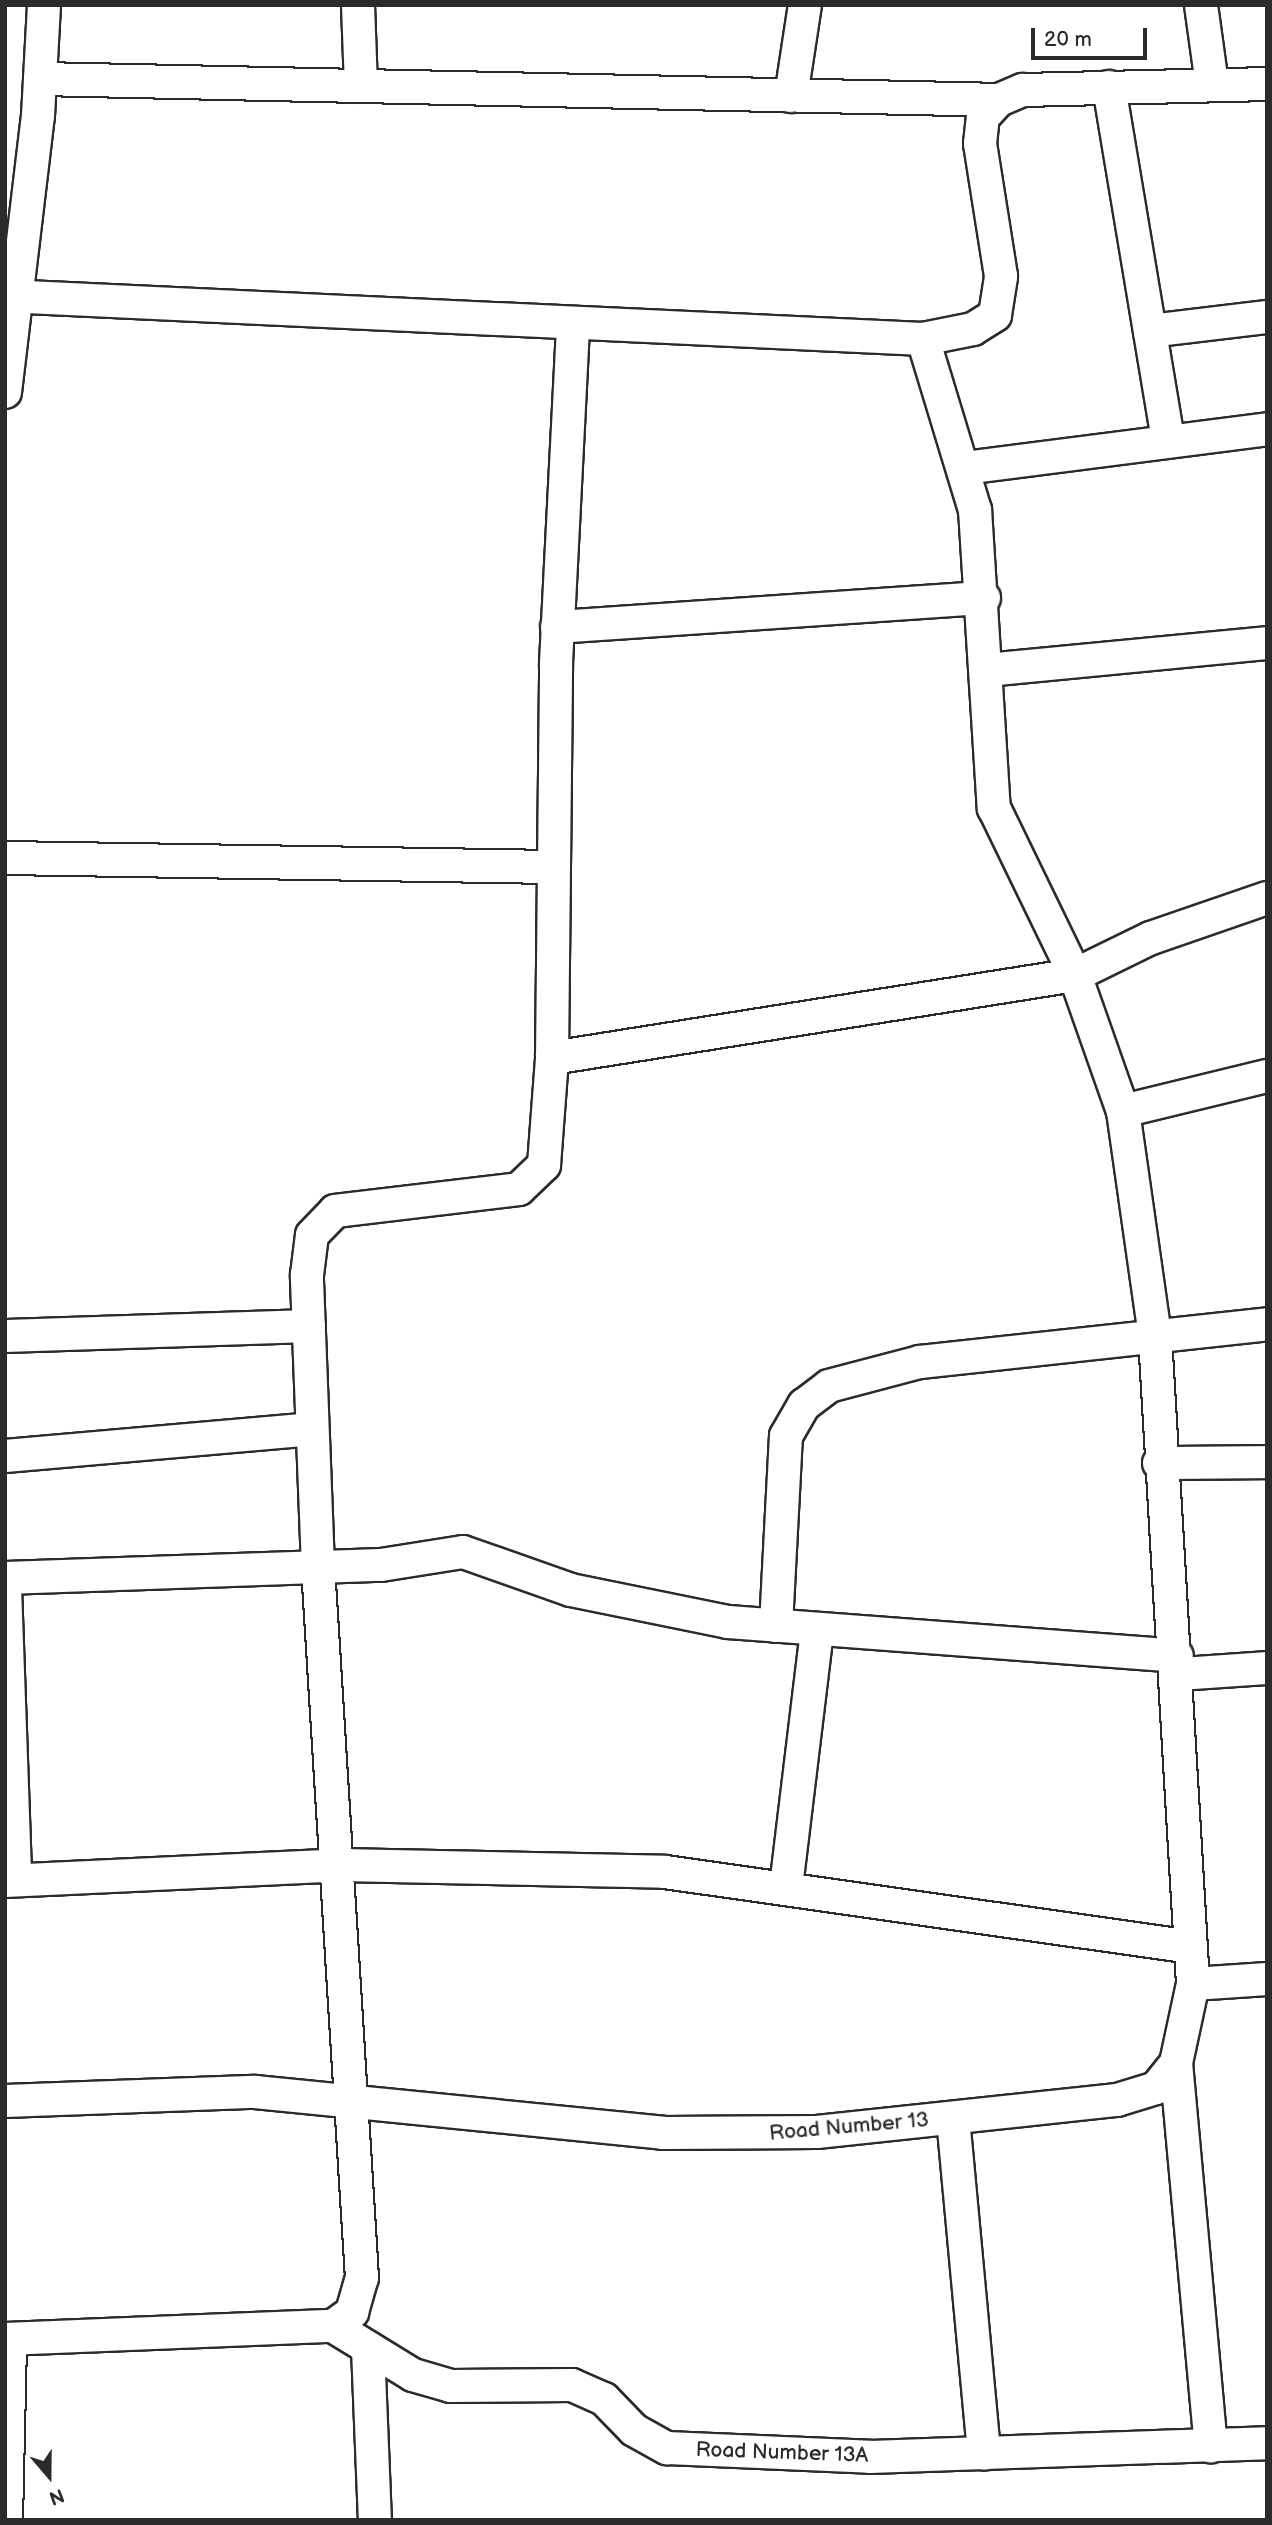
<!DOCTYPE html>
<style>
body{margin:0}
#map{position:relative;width:1272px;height:2525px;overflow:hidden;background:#fff;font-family:"Balsamiq Sans",sans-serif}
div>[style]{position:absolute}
.roads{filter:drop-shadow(2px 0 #2b2b2b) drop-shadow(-2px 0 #2b2b2b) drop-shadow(0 2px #2b2b2b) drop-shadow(0 -2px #2b2b2b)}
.minor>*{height:32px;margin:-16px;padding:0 16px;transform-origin:16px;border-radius:16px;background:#fff}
span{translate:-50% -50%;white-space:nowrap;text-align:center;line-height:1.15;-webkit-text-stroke:6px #fff;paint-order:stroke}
.street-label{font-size:21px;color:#2b2b2b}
.frame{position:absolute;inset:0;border:7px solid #2b2b2b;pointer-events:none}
.north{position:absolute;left:14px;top:2441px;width:70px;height:70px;-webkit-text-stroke:5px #fff;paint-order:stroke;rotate:160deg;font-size:19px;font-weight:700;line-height:28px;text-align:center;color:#2b2b2b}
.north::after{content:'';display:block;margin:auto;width:24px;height:32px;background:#2b2b2b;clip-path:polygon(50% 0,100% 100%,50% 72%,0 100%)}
.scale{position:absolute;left:1031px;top:28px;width:116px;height:32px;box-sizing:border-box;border:4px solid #2b2b2b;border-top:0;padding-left:9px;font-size:21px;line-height:24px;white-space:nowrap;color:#2b2b2b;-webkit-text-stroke:5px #fff;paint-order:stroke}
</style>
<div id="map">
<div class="roads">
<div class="minor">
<i style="left:358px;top:5px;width:81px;rotate:87.9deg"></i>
<i style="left:1201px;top:5px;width:80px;rotate:82.1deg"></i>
<i style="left:40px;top:79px;width:959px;rotate:1.25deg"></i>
<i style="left:1109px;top:87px;width:357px;rotate:80.5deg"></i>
<i style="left:791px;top:96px;width:92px;rotate:-81.3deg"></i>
<i style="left:5px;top:296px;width:919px;rotate:2.68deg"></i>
<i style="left:923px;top:339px;width:51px;rotate:-11.3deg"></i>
<i style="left:973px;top:329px;width:26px;rotate:-32deg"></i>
<i style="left:995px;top:315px;width:39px;rotate:-81deg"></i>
<i style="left:1001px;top:276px;width:134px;rotate:-99deg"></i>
<i style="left:980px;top:144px;width:27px;rotate:-84deg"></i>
<i style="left:983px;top:117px;width:23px;rotate:-47deg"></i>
<i style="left:999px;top:100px;width:26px;rotate:-23deg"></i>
<i style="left:1023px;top:90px;width:244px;rotate:-1.4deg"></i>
<i style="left:1150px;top:331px;width:118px;rotate:-6.8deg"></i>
<i style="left:923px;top:339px;width:179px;rotate:73.1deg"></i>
<i style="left:975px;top:510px;width:299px;rotate:86.4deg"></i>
<i style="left:994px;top:808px;width:186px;rotate:64.1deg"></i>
<i style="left:1075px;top:975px;width:144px;rotate:70.6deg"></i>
<i style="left:1123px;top:1111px;width:228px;rotate:81.9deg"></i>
<i style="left:1155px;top:1337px;width:648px;rotate:86.64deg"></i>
<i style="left:5px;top:392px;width:278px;rotate:-83.2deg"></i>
<i style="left:38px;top:116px;width:111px;rotate:-86.9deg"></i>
<i style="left:964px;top:468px;width:305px;rotate:-7.3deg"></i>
<i style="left:557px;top:627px;width:428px;rotate:-3.9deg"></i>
<i style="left:987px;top:670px;width:281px;rotate:-5.5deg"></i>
<i style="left:5px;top:858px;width:548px;rotate:0.94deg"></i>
<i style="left:552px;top:1058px;width:530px;rotate:-9.02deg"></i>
<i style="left:1075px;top:975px;width:85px;rotate:-26deg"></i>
<i style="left:1151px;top:938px;width:123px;rotate:-19deg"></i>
<i style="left:1123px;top:1111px;width:148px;rotate:-13.7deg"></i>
<i style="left:5px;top:1336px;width:304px;rotate:-1.9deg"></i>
<i style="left:5px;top:1456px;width:308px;rotate:-5deg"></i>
<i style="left:1159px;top:1463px;width:108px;rotate:-0.5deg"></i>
<i style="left:5px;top:1578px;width:376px;rotate:-2deg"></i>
<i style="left:381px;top:1565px;width:83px;rotate:-9deg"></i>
<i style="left:463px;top:1552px;width:114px;rotate:19.4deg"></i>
<i style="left:571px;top:1590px;width:160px;rotate:11.5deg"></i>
<i style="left:728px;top:1622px;width:450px;rotate:4.3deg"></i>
<i style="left:5px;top:1587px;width:293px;rotate:88deg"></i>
<i style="left:776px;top:1626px;width:190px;rotate:-87deg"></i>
<i style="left:786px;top:1436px;width:36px;rotate:-60deg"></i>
<i style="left:804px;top:1405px;width:31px;rotate:-37deg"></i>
<i style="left:829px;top:1386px;width:94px;rotate:-14.8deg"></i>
<i style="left:920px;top:1362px;width:349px;rotate:-6.2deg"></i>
<i style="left:1180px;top:1674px;width:87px;rotate:-3.9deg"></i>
<i style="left:5px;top:1881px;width:336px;rotate:-2.7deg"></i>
<i style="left:341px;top:1865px;width:324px;rotate:1.2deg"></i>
<i style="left:665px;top:1872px;width:531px;rotate:8.11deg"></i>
<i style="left:786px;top:1887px;width:259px;rotate:-83.1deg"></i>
<i style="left:1176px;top:2063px;width:385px;rotate:84.8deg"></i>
<i style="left:5px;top:2101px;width:250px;rotate:-2.1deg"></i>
<i style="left:255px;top:2092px;width:410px;rotate:5.7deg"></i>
<i style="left:663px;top:2133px;width:154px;rotate:-0.4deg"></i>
<i style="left:817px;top:2132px;width:302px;rotate:-6.1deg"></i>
<i style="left:1117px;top:2100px;width:41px;rotate:-17.1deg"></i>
<i style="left:1156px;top:2088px;width:32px;rotate:-51deg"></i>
<i style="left:1176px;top:2063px;width:81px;rotate:-77.9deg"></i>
<i style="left:1193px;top:1984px;width:74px;rotate:-3.9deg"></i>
<i style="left:953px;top:2118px;width:337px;rotate:84.7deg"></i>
<i style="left:333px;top:2326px;width:94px;rotate:31.5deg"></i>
<i style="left:413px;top:2375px;width:40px;rotate:16deg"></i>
<i style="left:451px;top:2386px;width:121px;rotate:-0.5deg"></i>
<i style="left:572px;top:2385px;width:35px;rotate:24deg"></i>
<i style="left:604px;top:2399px;width:43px;rotate:45.9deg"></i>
<i style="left:634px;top:2430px;width:38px;rotate:29deg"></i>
<i style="left:667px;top:2448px;width:203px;rotate:2.5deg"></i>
<i style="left:870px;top:2457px;width:397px;rotate:-2deg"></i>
<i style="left:5px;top:2339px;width:328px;rotate:-2.3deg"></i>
<i style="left:333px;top:2326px;width:24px;rotate:-36deg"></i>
<i style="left:352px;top:2312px;width:35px;rotate:-74deg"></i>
<i style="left:362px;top:2278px;width:712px;rotate:-93.54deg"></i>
<i style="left:318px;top:1567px;width:292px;rotate:-92.2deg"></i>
<i style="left:307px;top:1275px;width:40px;rotate:-82.9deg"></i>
<i style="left:312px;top:1235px;width:33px;rotate:-46deg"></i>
<i style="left:335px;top:1211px;width:185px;rotate:-6.8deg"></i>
<i style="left:519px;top:1189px;width:35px;rotate:-44deg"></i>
<i style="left:544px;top:1165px;width:107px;rotate:-85.7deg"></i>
<i style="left:552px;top:1058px;width:395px;rotate:-89.4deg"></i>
<i style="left:556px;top:663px;width:339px;rotate:-87.1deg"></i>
<i style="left:368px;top:2348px;width:172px;rotate:87.7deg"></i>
<i style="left:6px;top:2520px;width:181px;rotate:-88.7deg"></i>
</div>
</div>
<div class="street-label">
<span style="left:849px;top:2127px;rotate:-5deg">Road Number 13</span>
<span style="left:782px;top:2453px;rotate:2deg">Road Number 13A</span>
</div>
<div class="frame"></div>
<div class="north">N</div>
<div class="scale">20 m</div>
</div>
